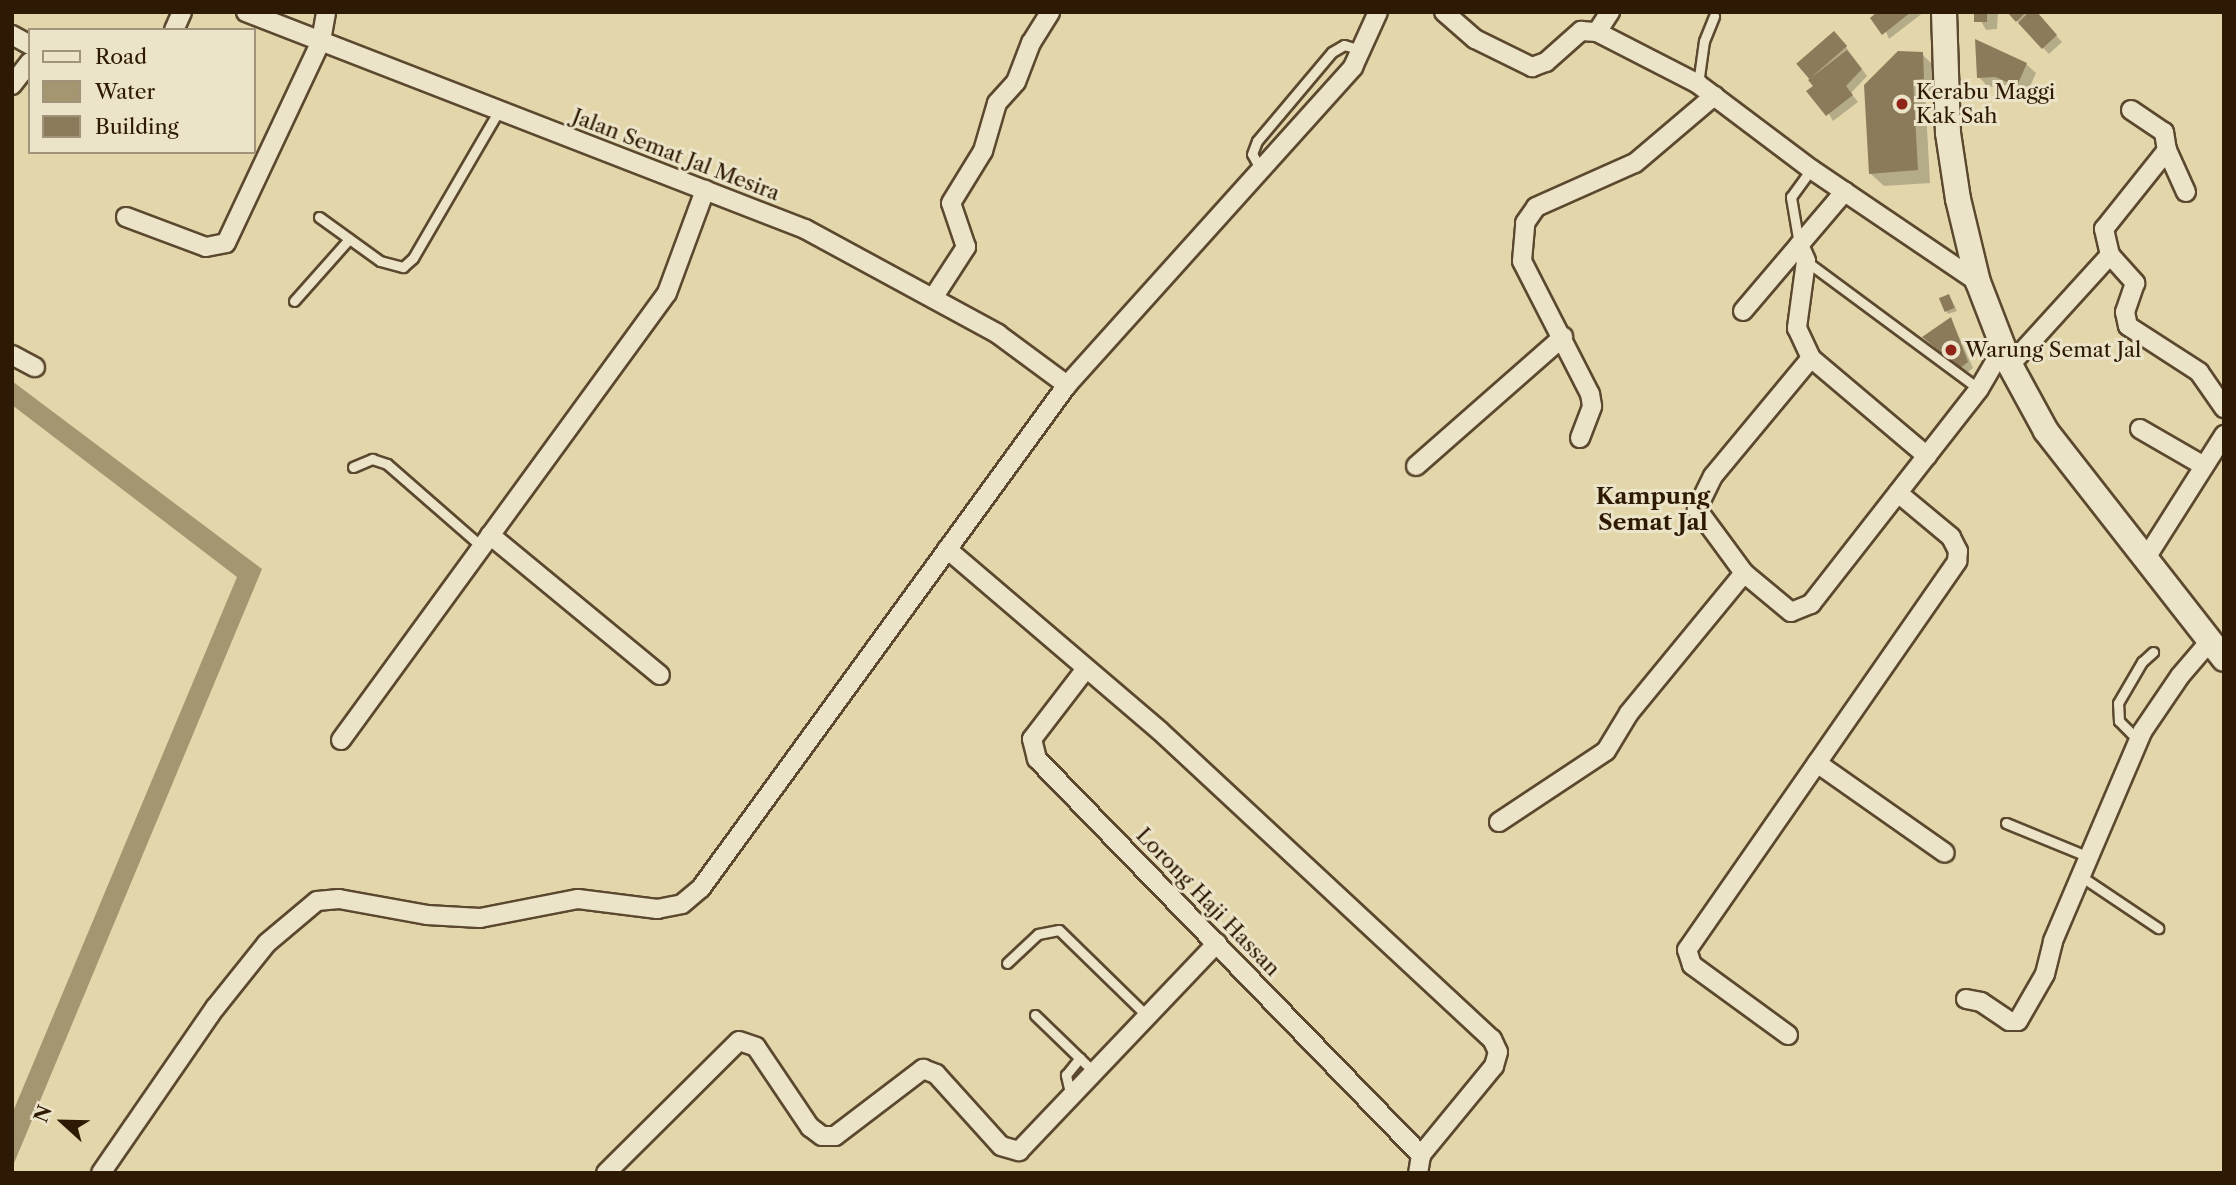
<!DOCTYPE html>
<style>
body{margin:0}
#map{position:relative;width:2236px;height:1185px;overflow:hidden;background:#e2d6aa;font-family:"Libre Caslon Text",serif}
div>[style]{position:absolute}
.water>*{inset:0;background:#a59672}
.shadow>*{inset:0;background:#0003}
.building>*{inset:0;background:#8c7b5a;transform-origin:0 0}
.roads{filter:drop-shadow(2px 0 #5b482e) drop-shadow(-2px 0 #5b482e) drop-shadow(0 2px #5b482e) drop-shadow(0 -2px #5b482e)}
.service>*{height:9px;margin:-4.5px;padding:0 4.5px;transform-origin:4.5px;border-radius:4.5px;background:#ece4c8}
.minor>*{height:18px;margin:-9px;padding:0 9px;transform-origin:9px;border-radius:9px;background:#ece4c8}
.secondary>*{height:24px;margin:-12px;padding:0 12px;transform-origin:12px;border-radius:12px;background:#ece4c8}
.dots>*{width:19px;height:19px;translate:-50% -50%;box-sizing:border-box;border:4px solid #ece4c8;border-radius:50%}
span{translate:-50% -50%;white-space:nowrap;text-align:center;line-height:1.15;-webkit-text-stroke:6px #ece4c8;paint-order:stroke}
.poi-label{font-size:21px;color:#2e1904}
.left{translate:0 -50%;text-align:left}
.street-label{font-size:21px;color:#2e1904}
.neighbourhood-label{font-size:23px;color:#2e1904;font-weight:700}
.frame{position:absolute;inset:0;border:14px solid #2e1904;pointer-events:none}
.legend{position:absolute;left:28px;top:28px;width:228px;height:126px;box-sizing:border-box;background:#ece4c8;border:2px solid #a0937a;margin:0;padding:9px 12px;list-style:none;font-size:21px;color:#2e1904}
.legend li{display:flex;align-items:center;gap:14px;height:35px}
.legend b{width:35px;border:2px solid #a0937a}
.north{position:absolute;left:28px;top:1087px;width:70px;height:70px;-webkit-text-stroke:5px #ece4c8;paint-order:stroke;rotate:292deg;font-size:19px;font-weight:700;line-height:28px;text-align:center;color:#2e1904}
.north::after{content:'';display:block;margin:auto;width:24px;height:32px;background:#2e1904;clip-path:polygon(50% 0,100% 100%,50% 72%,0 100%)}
</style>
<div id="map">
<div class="water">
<i style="clip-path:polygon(12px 381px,262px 569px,12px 1168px,12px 1114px,237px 577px,12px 405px)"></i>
</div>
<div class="shadow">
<i style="clip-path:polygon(1878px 12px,1924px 12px,1889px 39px)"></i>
<i style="clip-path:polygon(1976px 12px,1998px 12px,1997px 29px,1986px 30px)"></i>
<i style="clip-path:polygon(2009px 12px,2035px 12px,2062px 42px,2049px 54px)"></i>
<i style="clip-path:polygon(1840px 39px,1867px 76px,1851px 93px,1858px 102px,1833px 121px,1808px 77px)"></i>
<i style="clip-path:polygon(1922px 54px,1935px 67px,1936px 92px,1925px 92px,1930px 183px,1884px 186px,1871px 174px)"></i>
<i style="clip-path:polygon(2026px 64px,2036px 73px,2026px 95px,2006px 85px,1988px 87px,1979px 77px)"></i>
<i style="clip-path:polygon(1949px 296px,1957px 311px,1948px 314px,1941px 299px)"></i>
<i style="clip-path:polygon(1951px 319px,1973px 368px,1967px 373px,1931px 343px)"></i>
</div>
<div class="building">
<i style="clip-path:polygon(1877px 12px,1911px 12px,1882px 35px,1870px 18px)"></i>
<i style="left:1974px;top:12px;width:13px;height:10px"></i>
<i style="clip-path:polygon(2007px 12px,2026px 12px,2016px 22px)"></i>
<i style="clip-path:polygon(2029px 12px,2037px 12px,2057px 35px,2042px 49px,2018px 23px)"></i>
<i style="left:1834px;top:31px;width:20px;height:50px;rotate:49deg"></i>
<i style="clip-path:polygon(1975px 39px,2027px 63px,2017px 86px,1995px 77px,1977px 78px)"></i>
<i style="clip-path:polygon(1847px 50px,1862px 69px,1846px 86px,1853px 95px,1826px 116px,1806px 91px,1813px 86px,1808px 80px)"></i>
<i style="clip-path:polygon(1898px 51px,1923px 52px,1924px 79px,1913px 80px,1918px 170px,1869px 174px,1864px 85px)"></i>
<i style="left:1949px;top:294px;width:15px;height:11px;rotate:67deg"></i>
<i style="clip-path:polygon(1951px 317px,1968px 362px,1960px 368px,1922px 337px)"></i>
</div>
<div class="roads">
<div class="service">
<i style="left:1698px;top:84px;width:43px;rotate:-82.1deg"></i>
<i style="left:1704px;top:41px;width:27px;rotate:-68deg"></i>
<i style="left:1261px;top:170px;width:18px;rotate:-119deg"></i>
<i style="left:1252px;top:154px;width:14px;rotate:-69deg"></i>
<i style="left:1257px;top:141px;width:116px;rotate:-49.9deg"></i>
<i style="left:1332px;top:52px;width:14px;rotate:-30deg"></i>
<i style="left:1344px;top:45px;width:18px;rotate:16deg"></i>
<i style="left:319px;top:217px;width:75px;rotate:35.8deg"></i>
<i style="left:380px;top:261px;width:24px;rotate:15deg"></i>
<i style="left:403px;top:267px;width:13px;rotate:-42deg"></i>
<i style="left:413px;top:258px;width:171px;rotate:-59.8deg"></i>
<i style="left:1799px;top:244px;width:48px;rotate:-99.7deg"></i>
<i style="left:1791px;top:197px;width:34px;rotate:-54deg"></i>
<i style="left:1806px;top:261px;width:215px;rotate:36.5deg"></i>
<i style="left:294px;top:301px;width:83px;rotate:-48.4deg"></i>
<i style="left:353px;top:467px;width:21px;rotate:-23deg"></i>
<i style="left:372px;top:459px;width:16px;rotate:18deg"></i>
<i style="left:387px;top:464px;width:126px;rotate:41.1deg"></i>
<i style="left:2138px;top:740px;width:27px;rotate:-135deg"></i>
<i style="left:2119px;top:721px;width:18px;rotate:-93deg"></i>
<i style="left:2118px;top:703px;width:48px;rotate:-59.7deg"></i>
<i style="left:2142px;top:662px;width:15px;rotate:-42deg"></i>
<i style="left:2006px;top:823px;width:90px;rotate:22.3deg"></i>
<i style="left:2082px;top:877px;width:92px;rotate:33.9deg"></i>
<i style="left:1007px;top:963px;width:42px;rotate:-43.1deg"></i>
<i style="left:1038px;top:934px;width:21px;rotate:-11deg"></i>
<i style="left:1059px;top:930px;width:124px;rotate:44.3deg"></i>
<i style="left:1035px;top:1015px;width:83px;rotate:44deg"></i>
<i style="left:1071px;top:1097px;width:23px;rotate:-103deg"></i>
<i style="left:1066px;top:1075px;width:22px;rotate:-51deg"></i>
</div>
<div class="minor">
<i style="left:246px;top:12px;width:600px;rotate:21.22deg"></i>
<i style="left:805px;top:229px;width:220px;rotate:28.5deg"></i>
<i style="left:998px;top:334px;width:86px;rotate:36.5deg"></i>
<i style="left:1444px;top:12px;width:41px;rotate:41.1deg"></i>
<i style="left:1475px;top:39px;width:64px;rotate:26.2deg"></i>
<i style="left:1532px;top:67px;width:15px;rotate:-20deg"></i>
<i style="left:1546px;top:62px;width:47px;rotate:-41.5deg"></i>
<i style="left:1581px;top:31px;width:16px;rotate:4deg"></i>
<i style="left:1597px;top:32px;width:114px;rotate:27.2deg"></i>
<i style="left:1698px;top:84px;width:141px;rotate:37deg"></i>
<i style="left:1811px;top:169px;width:202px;rotate:34.1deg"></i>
<i style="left:174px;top:30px;width:20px;rotate:-66deg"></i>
<i style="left:1597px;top:32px;width:24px;rotate:-57deg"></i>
<i style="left:12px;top:35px;width:21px;rotate:29deg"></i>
<i style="left:12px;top:85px;width:29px;rotate:-52deg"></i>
<i style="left:2131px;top:110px;width:40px;rotate:34deg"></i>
<i style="left:2164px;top:132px;width:18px;rotate:81deg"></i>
<i style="left:126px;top:217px;width:85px;rotate:20.6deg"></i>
<i style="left:206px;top:247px;width:20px;rotate:-11deg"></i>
<i style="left:226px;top:243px;width:223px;rotate:-64.8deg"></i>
<i style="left:321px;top:41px;width:29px;rotate:-80deg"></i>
<i style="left:1799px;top:245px;width:17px;rotate:66deg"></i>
<i style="left:1806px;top:261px;width:68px;rotate:97.7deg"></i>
<i style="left:1797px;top:328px;width:33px;rotate:65deg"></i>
<i style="left:1811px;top:358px;width:152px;rotate:40.2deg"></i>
<i style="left:2110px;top:255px;width:27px;rotate:-103deg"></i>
<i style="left:2104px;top:229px;width:101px;rotate:-51.4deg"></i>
<i style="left:2167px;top:150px;width:46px;rotate:65.7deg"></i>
<i style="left:933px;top:298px;width:61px;rotate:-57.1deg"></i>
<i style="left:966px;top:247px;width:46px;rotate:-108.8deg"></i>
<i style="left:951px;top:203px;width:61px;rotate:-58.4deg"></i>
<i style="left:983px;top:151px;width:50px;rotate:-73.7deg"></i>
<i style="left:997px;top:103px;width:28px;rotate:-48deg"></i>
<i style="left:1016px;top:82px;width:42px;rotate:-69deg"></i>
<i style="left:1031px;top:43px;width:36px;rotate:-58deg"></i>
<i style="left:1743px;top:311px;width:157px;rotate:-49.6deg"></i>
<i style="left:12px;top:355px;width:26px;rotate:28deg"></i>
<i style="left:1811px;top:358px;width:153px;rotate:129.7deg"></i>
<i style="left:1713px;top:476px;width:37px;rotate:116deg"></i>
<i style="left:1697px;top:509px;width:79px;rotate:53.7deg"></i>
<i style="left:1744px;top:573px;width:61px;rotate:39.7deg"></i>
<i style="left:1791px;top:612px;width:22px;rotate:-22deg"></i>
<i style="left:1811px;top:604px;width:273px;rotate:-52deg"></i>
<i style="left:1979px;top:389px;width:48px;rotate:-59.7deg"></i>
<i style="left:2010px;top:365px;width:149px;rotate:-47.7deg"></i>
<i style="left:2110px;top:255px;width:38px;rotate:48deg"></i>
<i style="left:2135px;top:283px;width:31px;rotate:109deg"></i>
<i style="left:2125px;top:312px;width:14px;rotate:78deg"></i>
<i style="left:2128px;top:326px;width:85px;rotate:32.9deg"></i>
<i style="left:2199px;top:372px;width:44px;rotate:55.2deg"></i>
<i style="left:2140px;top:429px;width:74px;rotate:30deg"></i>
<i style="left:1580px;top:438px;width:34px;rotate:-69deg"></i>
<i style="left:1592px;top:406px;width:12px;rotate:-99deg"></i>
<i style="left:1590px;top:394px;width:149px;rotate:-117.1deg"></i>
<i style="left:1522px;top:261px;width:38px;rotate:-85deg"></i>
<i style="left:1525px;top:223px;width:19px;rotate:-55deg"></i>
<i style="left:1536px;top:207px;width:108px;rotate:-24deg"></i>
<i style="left:1635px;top:163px;width:104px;rotate:-40.3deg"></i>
<i style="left:1416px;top:466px;width:196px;rotate:-41.3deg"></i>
<i style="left:490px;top:535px;width:220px;rotate:39.5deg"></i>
<i style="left:947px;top:549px;width:280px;rotate:40.5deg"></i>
<i style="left:1160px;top:731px;width:453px;rotate:42.9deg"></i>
<i style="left:1492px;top:1039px;width:14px;rotate:65deg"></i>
<i style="left:1498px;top:1052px;width:15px;rotate:106deg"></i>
<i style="left:1494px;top:1066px;width:115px;rotate:129.4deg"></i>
<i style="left:1421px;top:1155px;width:18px;rotate:99deg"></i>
<i style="left:2146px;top:558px;width:146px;rotate:-57.6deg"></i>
<i style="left:1085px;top:670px;width:87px;rotate:127.5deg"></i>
<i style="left:1032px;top:739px;width:21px;rotate:76deg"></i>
<i style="left:1037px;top:759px;width:552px;rotate:45.88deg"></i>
<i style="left:341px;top:740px;width:553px;rotate:-53.9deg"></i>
<i style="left:667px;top:293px;width:110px;rotate:-69.7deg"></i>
<i style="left:1817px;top:763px;width:156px;rotate:35.1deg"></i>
<i style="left:1499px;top:822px;width:128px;rotate:-33.6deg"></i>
<i style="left:1606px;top:751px;width:44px;rotate:-58.8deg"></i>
<i style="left:1629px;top:713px;width:181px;rotate:-50.6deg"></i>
<i style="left:1966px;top:999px;width:15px;rotate:11deg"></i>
<i style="left:1981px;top:1002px;width:34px;rotate:34deg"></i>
<i style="left:2009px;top:1021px;width:9px"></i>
<i style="left:2018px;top:1021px;width:54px;rotate:-60.1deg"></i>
<i style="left:2045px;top:974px;width:34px;rotate:-76deg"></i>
<i style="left:2053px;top:941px;width:227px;rotate:-66.9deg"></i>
<i style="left:2142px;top:732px;width:68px;rotate:-55.8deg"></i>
<i style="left:2180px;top:676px;width:46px;rotate:-49.4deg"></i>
<i style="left:1788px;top:1035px;width:119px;rotate:-143.9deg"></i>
<i style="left:1692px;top:965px;width:16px;rotate:-108deg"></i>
<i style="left:1687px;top:950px;width:474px;rotate:-55.2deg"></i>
<i style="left:1957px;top:561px;width:10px;rotate:-84deg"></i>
<i style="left:1958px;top:551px;width:16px;rotate:-117deg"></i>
<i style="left:1951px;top:537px;width:69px;rotate:-140.3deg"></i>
<i style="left:101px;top:1173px;width:201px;rotate:-55.4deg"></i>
<i style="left:215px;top:1008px;width:83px;rotate:-51.3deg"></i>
<i style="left:267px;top:943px;width:65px;rotate:-40deg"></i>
<i style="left:317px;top:901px;width:22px;rotate:-5deg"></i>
<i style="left:339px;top:899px;width:89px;rotate:10.3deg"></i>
<i style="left:427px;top:915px;width:53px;rotate:3.2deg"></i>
<i style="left:480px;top:918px;width:100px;rotate:-11deg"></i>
<i style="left:578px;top:899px;width:80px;rotate:7.2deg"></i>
<i style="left:657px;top:909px;width:25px;rotate:-11deg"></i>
<i style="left:682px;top:904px;width:25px;rotate:-40deg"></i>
<i style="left:701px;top:888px;width:622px;rotate:-53.96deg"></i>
<i style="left:1067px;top:385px;width:428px;rotate:-48deg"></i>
<i style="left:1353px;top:67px;width:60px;rotate:-65.6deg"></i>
<i style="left:606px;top:1173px;width:187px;rotate:-44.8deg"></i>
<i style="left:739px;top:1041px;width:18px;rotate:19deg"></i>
<i style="left:756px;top:1047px;width:97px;rotate:56deg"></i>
<i style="left:810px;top:1127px;width:15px;rotate:37deg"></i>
<i style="left:822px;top:1136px;width:13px"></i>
<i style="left:835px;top:1136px;width:111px;rotate:-37.3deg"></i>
<i style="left:923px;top:1069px;width:14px;rotate:21deg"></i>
<i style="left:936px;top:1074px;width:97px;rotate:47.9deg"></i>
<i style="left:1001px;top:1146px;width:19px;rotate:16deg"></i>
<i style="left:1019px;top:1151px;width:287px;rotate:-46.4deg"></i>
</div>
<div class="secondary">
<i style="left:1944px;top:12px;width:121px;rotate:88.1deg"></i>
<i style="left:1948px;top:133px;width:67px;rotate:81.4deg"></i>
<i style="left:1958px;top:199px;width:85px;rotate:76.5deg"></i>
<i style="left:1978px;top:282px;width:89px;rotate:68.9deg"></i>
<i style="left:2010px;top:365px;width:75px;rotate:61.4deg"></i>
<i style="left:2046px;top:431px;width:289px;rotate:52deg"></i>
</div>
</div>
<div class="dots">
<i style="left:1902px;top:104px;background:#8f2418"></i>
<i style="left:1951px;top:350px;background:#8f2418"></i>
</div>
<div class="poi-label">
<span class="left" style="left:1916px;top:104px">Kerabu Maggi<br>Kak Sah</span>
<span class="left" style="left:1965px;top:350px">Warung Semat Jal</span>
</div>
<div class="street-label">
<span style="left:676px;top:155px;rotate:21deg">Jalan Semat Jal Mesira</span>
<span style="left:1208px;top:902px;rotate:46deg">Lorong Haji Hassan</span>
</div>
<div class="neighbourhood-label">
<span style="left:1653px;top:509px">Kampung<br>Semat Jal</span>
</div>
<div class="frame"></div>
<ul class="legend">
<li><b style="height:9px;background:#ece4c8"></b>Road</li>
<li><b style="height:19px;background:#a59672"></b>Water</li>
<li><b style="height:19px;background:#8c7b5a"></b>Building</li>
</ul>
<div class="north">N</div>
</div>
